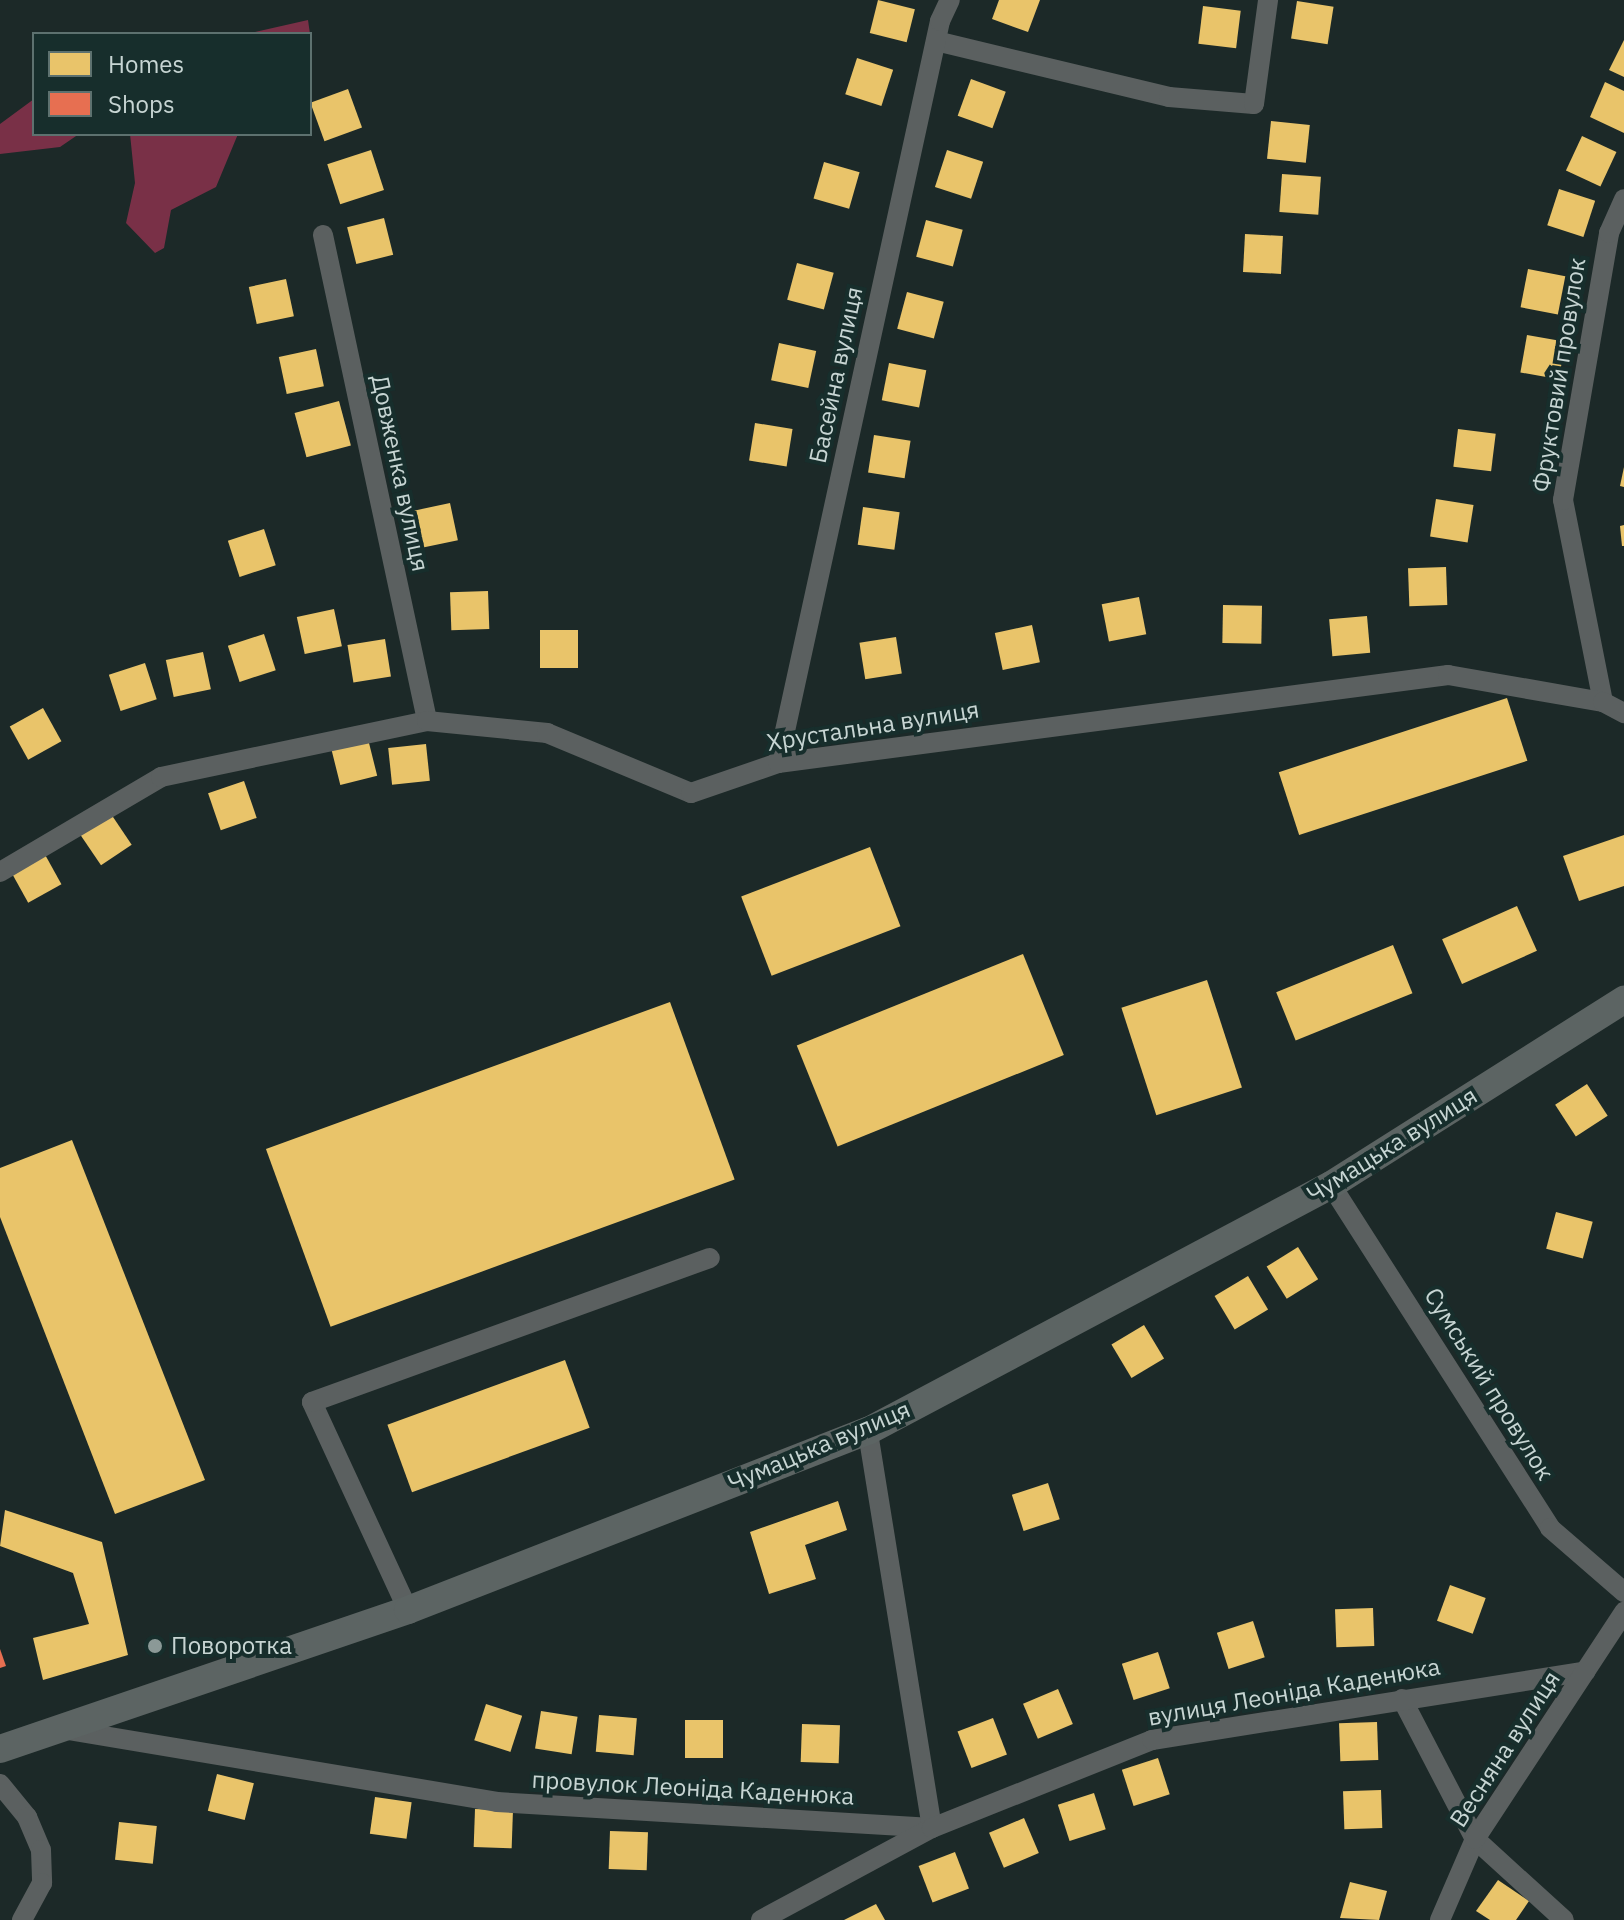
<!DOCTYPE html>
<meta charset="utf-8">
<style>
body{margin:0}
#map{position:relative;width:1624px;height:1920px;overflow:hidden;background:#1c2928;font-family:"IBM Plex Sans",sans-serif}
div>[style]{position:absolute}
.forest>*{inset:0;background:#793047}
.homes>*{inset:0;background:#e9c46a;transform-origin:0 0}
.shops>*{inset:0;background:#e76f51}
.street>*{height:20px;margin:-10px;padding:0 10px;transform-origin:10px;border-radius:10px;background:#5b6060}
.secondary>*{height:28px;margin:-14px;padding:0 14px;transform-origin:14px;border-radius:14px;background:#5c6463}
.dots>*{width:22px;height:22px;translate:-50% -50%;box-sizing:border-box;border:4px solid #172e2c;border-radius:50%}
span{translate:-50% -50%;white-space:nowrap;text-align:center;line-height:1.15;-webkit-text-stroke:8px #172e2c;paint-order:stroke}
.street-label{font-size:24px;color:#c7d5d3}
.poi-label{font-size:24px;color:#c7d5d3}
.left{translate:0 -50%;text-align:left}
.legend{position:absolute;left:32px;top:32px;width:280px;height:104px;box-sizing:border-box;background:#172e2c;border:2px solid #5d716f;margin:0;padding:10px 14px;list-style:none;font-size:24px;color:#c7d5d3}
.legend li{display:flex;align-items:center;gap:16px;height:40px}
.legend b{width:40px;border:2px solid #5d716f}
</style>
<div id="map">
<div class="forest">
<i style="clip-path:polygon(308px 20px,310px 34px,250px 34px,255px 32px)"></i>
<i style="clip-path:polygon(34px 99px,34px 134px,79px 134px,60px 147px,0 154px,0 124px)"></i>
<i style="clip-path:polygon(130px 134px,238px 134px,216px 187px,171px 210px,164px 248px,155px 253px,126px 223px,135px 183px)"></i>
</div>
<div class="homes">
<i style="left:878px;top:0;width:38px;height:34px;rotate:14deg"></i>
<i style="clip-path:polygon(999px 0,1040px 0,1028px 32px,992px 19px)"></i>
<i style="left:1297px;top:1px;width:37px;height:38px;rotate:9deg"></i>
<i style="left:1203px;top:6px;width:38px;height:38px;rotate:7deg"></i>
<i style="clip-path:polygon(1624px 40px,1624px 77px,1609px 70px)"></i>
<i style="left:857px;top:58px;width:38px;height:38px;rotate:18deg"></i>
<i style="left:971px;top:79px;width:37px;height:39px;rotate:20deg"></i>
<i style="clip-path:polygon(1605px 82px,1624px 91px,1624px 133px,1590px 117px)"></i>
<i style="left:348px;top:89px;width:41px;height:40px;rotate:70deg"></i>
<i style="left:1271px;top:121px;width:39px;height:38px;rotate:6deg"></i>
<i style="left:1582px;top:136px;width:38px;height:38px;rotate:25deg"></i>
<i style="left:371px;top:150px;width:42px;height:46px;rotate:72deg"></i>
<i style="left:947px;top:150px;width:38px;height:39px;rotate:18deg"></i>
<i style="left:824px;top:162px;width:37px;height:38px;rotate:16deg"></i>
<i style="left:1282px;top:174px;width:39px;height:38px;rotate:4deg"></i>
<i style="left:1559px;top:189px;width:38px;height:38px;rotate:18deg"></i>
<i style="left:384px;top:218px;width:38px;height:38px;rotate:76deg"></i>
<i style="left:926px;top:220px;width:38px;height:38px;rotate:15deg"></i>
<i style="left:1245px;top:234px;width:38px;height:38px;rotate:3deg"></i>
<i style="left:797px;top:263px;width:38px;height:38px;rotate:15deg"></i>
<i style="left:1528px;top:269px;width:38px;height:39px;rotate:11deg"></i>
<i style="left:286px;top:279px;width:38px;height:38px;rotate:78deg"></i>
<i style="left:907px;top:292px;width:38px;height:38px;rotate:15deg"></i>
<i style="left:1527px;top:335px;width:39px;height:38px;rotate:10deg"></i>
<i style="left:779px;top:343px;width:38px;height:38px;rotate:12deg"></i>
<i style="left:316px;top:349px;width:38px;height:38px;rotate:78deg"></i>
<i style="left:889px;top:363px;width:38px;height:38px;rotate:11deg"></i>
<i style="left:339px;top:401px;width:46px;height:46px;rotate:75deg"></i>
<i style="left:755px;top:423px;width:38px;height:38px;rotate:9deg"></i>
<i style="left:1458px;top:429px;width:38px;height:38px;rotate:7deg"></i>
<i style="left:874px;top:435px;width:37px;height:38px;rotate:9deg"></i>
<i style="clip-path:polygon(1624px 467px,1624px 487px,1620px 486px)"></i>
<i style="left:1436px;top:499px;width:38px;height:38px;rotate:9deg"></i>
<i style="left:450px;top:503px;width:38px;height:38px;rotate:78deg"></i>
<i style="left:863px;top:507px;width:37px;height:38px;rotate:8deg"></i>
<i style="clip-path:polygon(1624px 525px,1624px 546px,1622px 546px,1620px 526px)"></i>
<i style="left:264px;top:529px;width:38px;height:38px;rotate:72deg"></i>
<i style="left:1446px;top:567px;width:38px;height:38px;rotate:88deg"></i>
<i style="left:488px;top:591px;width:38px;height:38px;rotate:88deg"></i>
<i style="left:1139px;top:597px;width:38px;height:38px;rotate:79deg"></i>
<i style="left:1223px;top:605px;width:39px;height:38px;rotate:1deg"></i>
<i style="left:334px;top:609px;width:38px;height:38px;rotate:78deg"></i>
<i style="left:1367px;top:616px;width:37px;height:38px;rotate:85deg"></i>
<i style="left:1032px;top:625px;width:38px;height:38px;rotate:78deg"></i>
<i style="left:578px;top:630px;width:38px;height:38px;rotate:90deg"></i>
<i style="left:264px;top:634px;width:38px;height:38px;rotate:72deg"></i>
<i style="left:896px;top:637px;width:37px;height:37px;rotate:81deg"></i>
<i style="left:385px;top:639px;width:38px;height:38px;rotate:81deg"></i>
<i style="left:203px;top:652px;width:38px;height:38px;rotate:78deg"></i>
<i style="left:145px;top:663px;width:38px;height:38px;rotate:72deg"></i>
<i style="left:1507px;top:698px;width:66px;height:240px;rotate:72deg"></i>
<i style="left:43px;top:708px;width:38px;height:38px;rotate:61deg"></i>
<i style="left:368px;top:739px;width:38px;height:38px;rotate:76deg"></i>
<i style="left:426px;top:744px;width:37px;height:38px;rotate:84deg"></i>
<i style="left:244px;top:781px;width:39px;height:38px;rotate:71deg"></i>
<i style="left:111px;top:814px;width:37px;height:37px;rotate:56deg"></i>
<i style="clip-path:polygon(1624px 835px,1624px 886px,1579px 901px,1563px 856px)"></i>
<i style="left:870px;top:847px;width:85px;height:138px;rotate:69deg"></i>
<i style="left:43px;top:851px;width:38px;height:38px;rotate:61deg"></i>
<i style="left:1517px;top:906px;width:49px;height:82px;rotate:66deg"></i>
<i style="left:1393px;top:945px;width:52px;height:126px;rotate:68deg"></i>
<i style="left:1023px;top:954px;width:109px;height:244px;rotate:68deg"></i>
<i style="left:1207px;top:980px;width:113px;height:90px;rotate:72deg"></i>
<i style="left:670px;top:1002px;width:189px;height:430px;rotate:70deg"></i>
<i style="left:1587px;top:1084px;width:38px;height:38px;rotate:57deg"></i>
<i style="clip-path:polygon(72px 1140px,205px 1480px,115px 1514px,0 1217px,0 1168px)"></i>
<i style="left:1556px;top:1212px;width:38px;height:38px;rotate:15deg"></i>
<i style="left:1298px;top:1247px;width:38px;height:37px;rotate:58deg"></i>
<i style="left:1248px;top:1276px;width:39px;height:39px;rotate:59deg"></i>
<i style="left:1144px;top:1325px;width:39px;height:38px;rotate:59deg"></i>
<i style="left:565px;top:1360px;width:72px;height:189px;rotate:70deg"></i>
<i style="left:1048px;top:1483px;width:38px;height:38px;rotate:72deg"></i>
<i style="clip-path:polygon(838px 1501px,847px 1530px,805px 1545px,816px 1579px,769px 1594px,750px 1532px)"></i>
<i style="clip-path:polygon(5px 1510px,102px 1542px,128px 1655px,43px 1680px,33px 1638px,89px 1624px,73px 1573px,0 1546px)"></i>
<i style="left:1450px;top:1585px;width:38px;height:38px;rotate:20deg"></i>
<i style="left:1373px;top:1608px;width:38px;height:38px;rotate:88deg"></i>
<i style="left:1253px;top:1621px;width:38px;height:38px;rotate:72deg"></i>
<i style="left:1158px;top:1652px;width:38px;height:38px;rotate:72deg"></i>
<i style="left:1058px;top:1689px;width:38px;height:38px;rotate:67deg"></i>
<i style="left:486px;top:1704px;width:38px;height:38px;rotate:18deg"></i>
<i style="left:541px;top:1711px;width:37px;height:38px;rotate:9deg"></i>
<i style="left:599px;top:1715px;width:38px;height:37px;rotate:5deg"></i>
<i style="left:993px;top:1718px;width:39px;height:38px;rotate:69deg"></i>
<i style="left:685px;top:1720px;width:38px;height:38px"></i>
<i style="left:1377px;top:1722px;width:38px;height:38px;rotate:88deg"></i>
<i style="left:802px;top:1724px;width:38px;height:38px;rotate:2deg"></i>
<i style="left:1158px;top:1758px;width:38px;height:38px;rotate:72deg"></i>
<i style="left:217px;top:1774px;width:38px;height:38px;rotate:14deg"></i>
<i style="left:1381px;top:1790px;width:38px;height:38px;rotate:88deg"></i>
<i style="left:1094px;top:1793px;width:38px;height:38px;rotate:72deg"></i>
<i style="left:375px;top:1797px;width:37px;height:37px;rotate:8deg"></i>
<i style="left:475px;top:1809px;width:38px;height:38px;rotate:2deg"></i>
<i style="left:1024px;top:1818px;width:38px;height:38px;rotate:67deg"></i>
<i style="left:119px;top:1822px;width:38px;height:38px;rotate:6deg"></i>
<i style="left:610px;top:1831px;width:38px;height:38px;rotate:2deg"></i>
<i style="left:955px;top:1852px;width:39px;height:39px;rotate:69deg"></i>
<i style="clip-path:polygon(1498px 1880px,1529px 1901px,1516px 1920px,1490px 1920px,1476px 1911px)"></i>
<i style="clip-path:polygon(1350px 1882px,1387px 1891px,1379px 1920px,1340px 1918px)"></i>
<i style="clip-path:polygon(876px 1904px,885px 1920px,844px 1920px)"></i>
</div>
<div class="shops">
<i style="clip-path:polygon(0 1649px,6px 1666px,0 1668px)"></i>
</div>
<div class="street">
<i style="left:936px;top:41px;width:240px;rotate:13.5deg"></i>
<i style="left:1169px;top:97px;width:85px;rotate:4.7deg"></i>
<i style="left:1254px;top:104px;width:105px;rotate:-82.3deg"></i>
<i style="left:323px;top:235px;width:497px;rotate:77.9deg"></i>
<i style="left:1603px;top:702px;width:206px;rotate:-101.2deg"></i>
<i style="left:1563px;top:500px;width:271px;rotate:-80.2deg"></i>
<i style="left:1609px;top:233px;width:37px;rotate:-66deg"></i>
<i style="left:778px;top:763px;width:759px;rotate:-77.68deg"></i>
<i style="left:940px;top:21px;width:23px;rotate:-65deg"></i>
<i style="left:0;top:872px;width:187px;rotate:-30.5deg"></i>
<i style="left:161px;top:777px;width:272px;rotate:-11.9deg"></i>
<i style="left:427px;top:721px;width:121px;rotate:5.7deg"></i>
<i style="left:547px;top:733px;width:156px;rotate:22.6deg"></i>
<i style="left:691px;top:793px;width:92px;rotate:-19deg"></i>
<i style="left:778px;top:763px;width:676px;rotate:-7.48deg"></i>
<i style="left:1448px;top:675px;width:157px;rotate:9.9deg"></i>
<i style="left:1603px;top:702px;width:24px;rotate:28deg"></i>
<i style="left:1331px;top:1185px;width:407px;rotate:57.4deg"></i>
<i style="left:1550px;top:1528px;width:98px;rotate:40.9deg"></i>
<i style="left:408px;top:1610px;width:229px;rotate:-114.8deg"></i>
<i style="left:312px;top:1402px;width:423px;rotate:-19.9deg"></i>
<i style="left:1402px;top:1699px;width:158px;rotate:62.5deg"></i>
<i style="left:1475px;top:1839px;width:120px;rotate:42.3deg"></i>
<i style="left:62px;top:1729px;width:441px;rotate:9.5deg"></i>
<i style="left:497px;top:1802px;width:436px;rotate:3.4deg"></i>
<i style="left:932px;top:1828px;width:402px;rotate:-99.2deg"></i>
<i style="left:0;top:1784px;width:43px;rotate:50.7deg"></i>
<i style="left:27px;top:1817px;width:36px;rotate:67deg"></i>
<i style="left:41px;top:1850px;width:33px;rotate:88deg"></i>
<i style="left:42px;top:1883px;width:42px;rotate:118.4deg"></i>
<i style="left:761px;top:1920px;width:194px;rotate:-28.3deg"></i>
<i style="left:932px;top:1828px;width:237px;rotate:-21.8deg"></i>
<i style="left:1152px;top:1740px;width:439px;rotate:-9deg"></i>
<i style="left:1440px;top:1920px;width:88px;rotate:-66.6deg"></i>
<i style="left:1475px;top:1839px;width:272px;rotate:-56.7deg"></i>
</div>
<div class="secondary">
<i style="left:0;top:1749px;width:431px;rotate:-18.8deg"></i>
<i style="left:408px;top:1610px;width:494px;rotate:-21.3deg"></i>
<i style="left:868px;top:1431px;width:524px;rotate:-27.98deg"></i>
<i style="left:1331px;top:1185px;width:347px;rotate:-32.3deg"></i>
</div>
<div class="dots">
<i style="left:155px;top:1646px;background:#8b9997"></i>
</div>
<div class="street-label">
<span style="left:836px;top:375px;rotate:-78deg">Басейна вулиця</span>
<span style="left:1559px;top:375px;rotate:-81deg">Фруктовий провулок</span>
<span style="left:400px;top:473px;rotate:78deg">Довженка вулиця</span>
<span style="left:873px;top:726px;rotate:-9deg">Хрустальна вулиця</span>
<span style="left:1392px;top:1145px;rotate:-32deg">Чумацька вулиця</span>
<span style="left:1489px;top:1384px;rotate:58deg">Сумський провулок</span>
<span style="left:819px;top:1446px;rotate:-23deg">Чумацька вулиця</span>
<span style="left:1294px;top:1692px;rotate:-10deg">вулиця Леоніда Каденюка</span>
<span style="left:1505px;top:1749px;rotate:-57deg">Весняна вулиця</span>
<span style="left:693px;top:1788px;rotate:3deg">провулок Леоніда Каденюка</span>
</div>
<div class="poi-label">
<span class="left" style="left:171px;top:1646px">Поворотка</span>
</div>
<ul class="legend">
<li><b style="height:22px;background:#e9c46a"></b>Homes</li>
<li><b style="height:22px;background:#e76f51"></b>Shops</li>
</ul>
</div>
